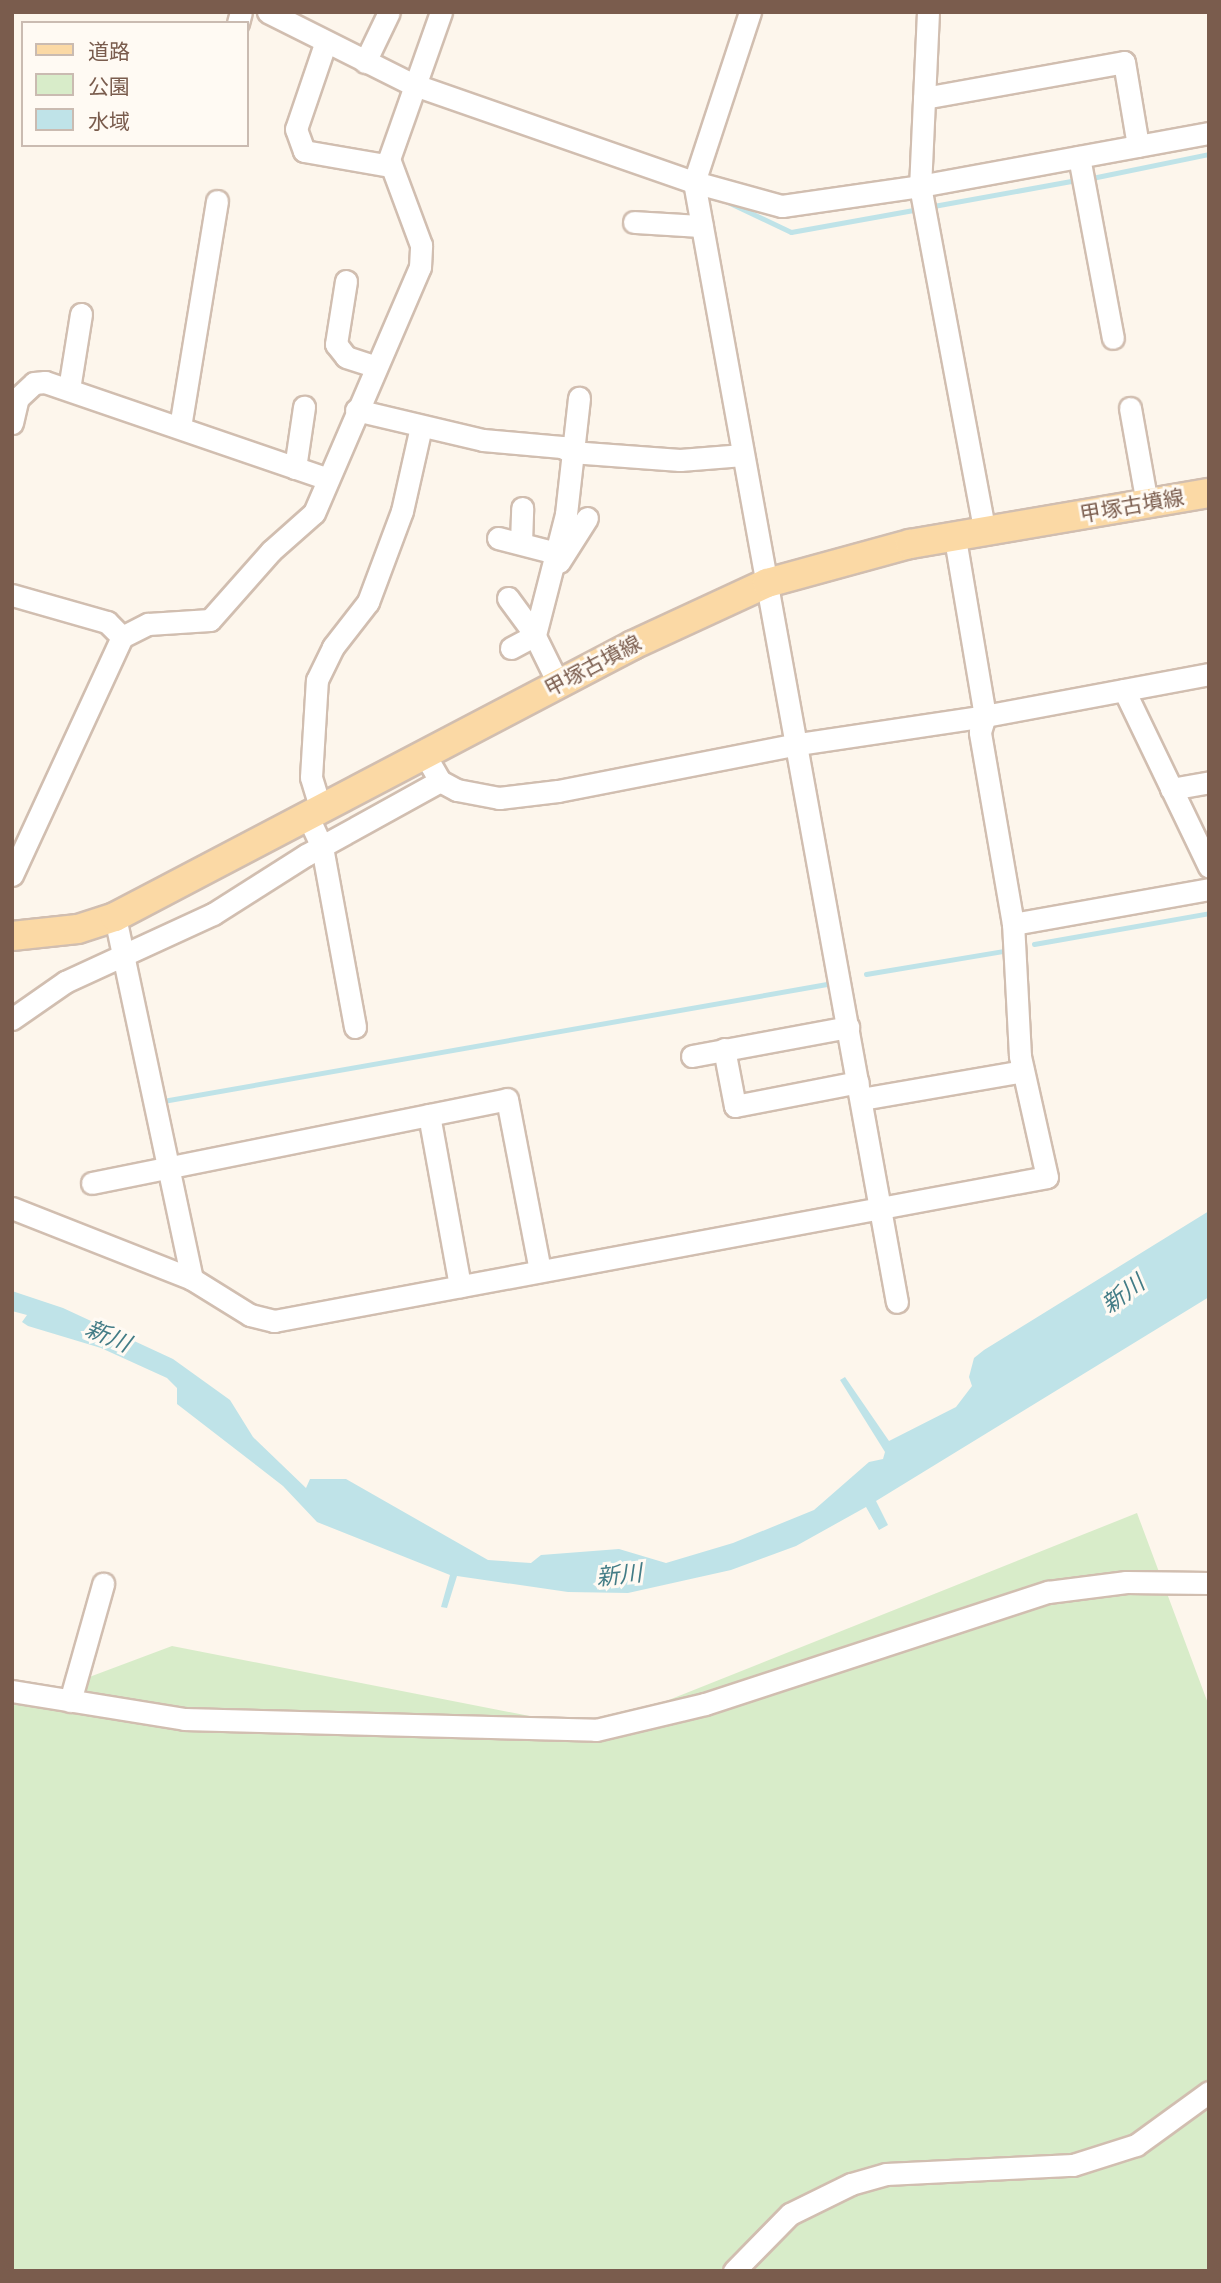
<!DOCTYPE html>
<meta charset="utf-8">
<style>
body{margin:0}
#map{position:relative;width:1221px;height:2283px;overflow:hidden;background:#fdf6ec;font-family:Inter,"Noto Sans JP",sans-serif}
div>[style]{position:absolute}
.green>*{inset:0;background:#d8ecc9}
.water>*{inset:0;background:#bfe3e8}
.stream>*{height:5px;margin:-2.5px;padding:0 2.5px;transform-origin:2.5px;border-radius:2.5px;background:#bfe3e8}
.roads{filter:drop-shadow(2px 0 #d1beb0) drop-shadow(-2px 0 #d1beb0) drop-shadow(0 2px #d1beb0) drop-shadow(0 -2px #d1beb0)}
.minor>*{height:21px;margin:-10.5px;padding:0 10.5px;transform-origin:10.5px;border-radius:10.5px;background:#fff}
.major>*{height:28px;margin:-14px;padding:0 14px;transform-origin:14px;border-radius:14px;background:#fbd9a5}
span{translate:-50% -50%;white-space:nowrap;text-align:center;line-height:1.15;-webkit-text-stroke:6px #fffaf3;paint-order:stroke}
.street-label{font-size:21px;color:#7a5c4d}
.water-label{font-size:23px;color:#437c86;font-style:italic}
.frame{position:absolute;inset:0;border:14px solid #7a5c4d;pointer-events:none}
.legend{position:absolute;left:21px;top:21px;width:228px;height:126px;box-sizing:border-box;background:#fffaf3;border:2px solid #cabbb1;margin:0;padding:9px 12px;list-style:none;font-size:21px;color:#7a5c4d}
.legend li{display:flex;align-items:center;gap:14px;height:35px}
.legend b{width:35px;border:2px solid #cabbb1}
</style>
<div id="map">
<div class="green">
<i style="clip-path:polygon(1137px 1513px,1209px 1706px,1209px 2271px,12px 2271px,12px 1706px,172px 1646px,596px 1729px)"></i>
</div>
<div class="water">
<i style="clip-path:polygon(1209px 1211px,1209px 1297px,876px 1501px,888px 1525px,879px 1530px,866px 1507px,796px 1546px,731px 1570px,628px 1593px,568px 1592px,457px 1576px,447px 1608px,441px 1607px,450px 1575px,317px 1522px,283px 1486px,177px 1404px,177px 1388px,167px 1378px,101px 1348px,28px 1326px,22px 1322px,27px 1315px,12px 1311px,12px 1291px,63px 1308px,173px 1359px,230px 1400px,253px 1437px,306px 1488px,310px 1479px,346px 1479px,488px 1560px,531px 1563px,541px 1555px,619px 1549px,666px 1563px,733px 1543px,814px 1510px,869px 1462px,883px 1459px,885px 1452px,840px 1380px,845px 1377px,889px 1441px,956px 1407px,972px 1386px,969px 1377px,974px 1358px,984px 1350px)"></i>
</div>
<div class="stream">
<i style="left:1087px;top:179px;width:125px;rotate:-11.6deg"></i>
<i style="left:715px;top:196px;width:84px;rotate:25.3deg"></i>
<i style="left:791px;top:232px;width:130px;rotate:-10.2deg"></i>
<i style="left:928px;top:207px;width:151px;rotate:-10.3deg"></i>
<i style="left:1034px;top:944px;width:178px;rotate:-10deg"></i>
<i style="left:866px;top:974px;width:140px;rotate:-9.5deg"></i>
<i style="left:163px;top:1101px;width:674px;rotate:-9.99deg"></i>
</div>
<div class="roads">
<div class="minor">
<i style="left:268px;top:12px;width:161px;rotate:26.6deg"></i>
<i style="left:412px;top:84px;width:299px;rotate:19.2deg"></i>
<i style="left:694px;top:182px;width:91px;rotate:15.3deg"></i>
<i style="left:782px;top:206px;width:139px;rotate:-8.2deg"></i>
<i style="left:920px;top:186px;width:294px;rotate:-10.4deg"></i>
<i style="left:750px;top:12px;width:179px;rotate:108.2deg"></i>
<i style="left:694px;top:182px;width:1138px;rotate:79.73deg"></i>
<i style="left:928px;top:12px;width:174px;rotate:92.6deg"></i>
<i style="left:920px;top:186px;width:353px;rotate:79.4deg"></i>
<i style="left:238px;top:23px;width:11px;rotate:-75deg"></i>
<i style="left:325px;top:44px;width:90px;rotate:108.8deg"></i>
<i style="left:296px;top:129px;width:23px;rotate:70deg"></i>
<i style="left:304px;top:151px;width:87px;rotate:9.9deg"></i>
<i style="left:365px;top:62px;width:55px;rotate:-64.4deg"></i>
<i style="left:924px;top:98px;width:203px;rotate:-10.2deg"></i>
<i style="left:1124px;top:62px;width:85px;rotate:80.5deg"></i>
<i style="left:1079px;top:157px;width:184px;rotate:79.4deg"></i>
<i style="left:634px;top:222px;width:68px;rotate:3.4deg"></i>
<i style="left:346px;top:281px;width:64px;rotate:99deg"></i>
<i style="left:336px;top:344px;width:16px;rotate:52deg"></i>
<i style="left:346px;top:357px;width:32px;rotate:18deg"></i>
<i style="left:69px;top:389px;width:76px;rotate:-80.9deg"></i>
<i style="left:1130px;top:408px;width:97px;rotate:79.9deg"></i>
<i style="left:356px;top:410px;width:130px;rotate:13.3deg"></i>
<i style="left:483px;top:440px;width:79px;rotate:5.1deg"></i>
<i style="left:562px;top:447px;width:10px;rotate:29deg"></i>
<i style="left:571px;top:452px;width:109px;rotate:4.2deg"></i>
<i style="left:680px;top:460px;width:63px;rotate:-4.5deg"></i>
<i style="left:12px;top:423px;width:26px;rotate:-77deg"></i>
<i style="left:18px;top:398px;width:22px;rotate:-43deg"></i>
<i style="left:34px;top:383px;width:11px;rotate:-5deg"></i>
<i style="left:45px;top:382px;width:297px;rotate:18.9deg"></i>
<i style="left:180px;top:427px;width:229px;rotate:-80.7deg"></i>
<i style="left:295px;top:468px;width:62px;rotate:-81.6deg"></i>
<i style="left:498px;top:538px;width:60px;rotate:14.5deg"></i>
<i style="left:521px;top:543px;width:35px;rotate:-88deg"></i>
<i style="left:559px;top:562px;width:52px;rotate:-57.5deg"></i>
<i style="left:12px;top:595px;width:99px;rotate:15.9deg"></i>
<i style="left:107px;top:622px;width:21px;rotate:45deg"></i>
<i style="left:508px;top:598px;width:42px;rotate:53.7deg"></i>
<i style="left:533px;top:632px;width:59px;rotate:63.9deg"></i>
<i style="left:511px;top:648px;width:27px;rotate:-28deg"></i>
<i style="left:535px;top:635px;width:125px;rotate:-75.6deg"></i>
<i style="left:566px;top:514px;width:117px;rotate:-83.6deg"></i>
<i style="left:1124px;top:690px;width:196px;rotate:64.3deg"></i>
<i style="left:425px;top:755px;width:30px;rotate:60deg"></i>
<i style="left:440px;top:781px;width:19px;rotate:28deg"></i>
<i style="left:457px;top:790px;width:43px;rotate:10.8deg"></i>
<i style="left:499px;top:798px;width:59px;rotate:-6.8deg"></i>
<i style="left:558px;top:791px;width:245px;rotate:-11.1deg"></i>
<i style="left:798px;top:744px;width:189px;rotate:-8.5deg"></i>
<i style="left:985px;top:716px;width:228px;rotate:-10.6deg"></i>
<i style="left:1171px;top:789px;width:39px;rotate:-10deg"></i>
<i style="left:321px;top:810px;width:34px;rotate:-107deg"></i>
<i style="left:311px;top:777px;width:97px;rotate:-86.5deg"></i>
<i style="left:317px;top:680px;width:37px;rotate:-64deg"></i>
<i style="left:333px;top:647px;width:57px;rotate:-52.1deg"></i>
<i style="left:368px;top:602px;width:97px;rotate:-69.5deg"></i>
<i style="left:402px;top:511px;width:86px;rotate:-77.3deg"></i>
<i style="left:308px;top:817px;width:33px;rotate:65deg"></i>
<i style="left:322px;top:847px;width:183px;rotate:79.6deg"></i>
<i style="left:12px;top:875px;width:262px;rotate:-65.2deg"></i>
<i style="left:122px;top:637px;width:29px;rotate:-27deg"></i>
<i style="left:148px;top:624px;width:62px;rotate:-3.7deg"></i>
<i style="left:210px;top:620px;width:92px;rotate:-48.5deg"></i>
<i style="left:271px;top:551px;width:57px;rotate:-41.5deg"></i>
<i style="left:314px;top:513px;width:268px;rotate:-66.7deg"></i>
<i style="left:420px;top:267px;width:22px;rotate:-87deg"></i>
<i style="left:421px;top:245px;width:92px;rotate:-110.4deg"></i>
<i style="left:389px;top:159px;width:156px;rotate:-70.5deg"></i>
<i style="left:115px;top:917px;width:370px;rotate:78deg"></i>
<i style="left:1013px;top:924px;width:199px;rotate:-10.1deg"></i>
<i style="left:12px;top:1019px;width:65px;rotate:-34.9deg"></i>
<i style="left:65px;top:982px;width:163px;rotate:-24.7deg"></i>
<i style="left:213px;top:914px;width:110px;rotate:-32.4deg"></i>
<i style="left:306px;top:855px;width:153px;rotate:-28.9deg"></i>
<i style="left:724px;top:1049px;width:58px;rotate:79.1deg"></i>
<i style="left:735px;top:1106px;width:125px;rotate:-11deg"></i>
<i style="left:692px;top:1056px;width:159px;rotate:-10.5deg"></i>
<i style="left:861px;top:1099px;width:164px;rotate:-9.8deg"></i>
<i style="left:429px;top:1115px;width:174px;rotate:79.7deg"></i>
<i style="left:92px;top:1183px;width:423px;rotate:-11.4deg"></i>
<i style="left:507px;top:1099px;width:175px;rotate:79.1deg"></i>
<i style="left:12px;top:1208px;width:193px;rotate:21.5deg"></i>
<i style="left:192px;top:1279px;width:68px;rotate:31.8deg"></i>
<i style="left:250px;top:1315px;width:25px;rotate:14deg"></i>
<i style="left:274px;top:1321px;width:786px;rotate:-10.55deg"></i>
<i style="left:1047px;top:1177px;width:124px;rotate:-102.6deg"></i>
<i style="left:1020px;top:1056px;width:132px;rotate:-93deg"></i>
<i style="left:1013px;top:924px;width:195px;rotate:-99.8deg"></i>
<i style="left:980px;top:732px;width:17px;rotate:-73deg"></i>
<i style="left:985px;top:716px;width:181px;rotate:-99.6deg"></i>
<i style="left:12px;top:1691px;width:174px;rotate:9.2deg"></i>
<i style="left:184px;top:1719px;width:412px;rotate:1.5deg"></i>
<i style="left:596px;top:1730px;width:112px;rotate:-13.4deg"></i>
<i style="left:705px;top:1704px;width:361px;rotate:-18.1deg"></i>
<i style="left:1048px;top:1592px;width:79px;rotate:-7.3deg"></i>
<i style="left:1126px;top:1582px;width:83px;rotate:0.7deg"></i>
<i style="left:70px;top:1701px;width:122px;rotate:-74.2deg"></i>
<i style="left:734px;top:2271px;width:80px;rotate:-45.5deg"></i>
<i style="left:790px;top:2214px;width:68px;rotate:-26.2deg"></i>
<i style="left:851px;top:2184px;width:36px;rotate:-16deg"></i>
<i style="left:886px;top:2174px;width:187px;rotate:-2.8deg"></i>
<i style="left:1073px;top:2165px;width:66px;rotate:-17.6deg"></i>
<i style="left:1136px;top:2145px;width:90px;rotate:-36deg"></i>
</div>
<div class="major">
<i style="left:12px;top:936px;width:66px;rotate:-6.1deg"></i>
<i style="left:78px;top:929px;width:39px;rotate:-18deg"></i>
<i style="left:115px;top:917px;width:585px;rotate:-27.7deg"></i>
<i style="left:633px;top:645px;width:148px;rotate:-24.8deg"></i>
<i style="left:767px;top:583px;width:148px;rotate:-15.3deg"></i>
<i style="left:910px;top:544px;width:303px;rotate:-9.7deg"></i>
</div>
</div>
<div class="street-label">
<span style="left:1132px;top:506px;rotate:-10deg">甲塚古墳線</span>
<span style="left:593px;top:666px;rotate:-28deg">甲塚古墳線</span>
</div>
<div class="water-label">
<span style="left:1123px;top:1294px;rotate:-37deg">新川</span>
<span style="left:108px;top:1336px;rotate:23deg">新川</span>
<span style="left:619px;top:1575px;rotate:-6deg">新川</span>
</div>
<div class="frame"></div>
<ul class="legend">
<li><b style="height:9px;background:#fbd9a5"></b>道路</li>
<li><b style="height:19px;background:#d8ecc9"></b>公園</li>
<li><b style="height:19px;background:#bfe3e8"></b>水域</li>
</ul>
</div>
